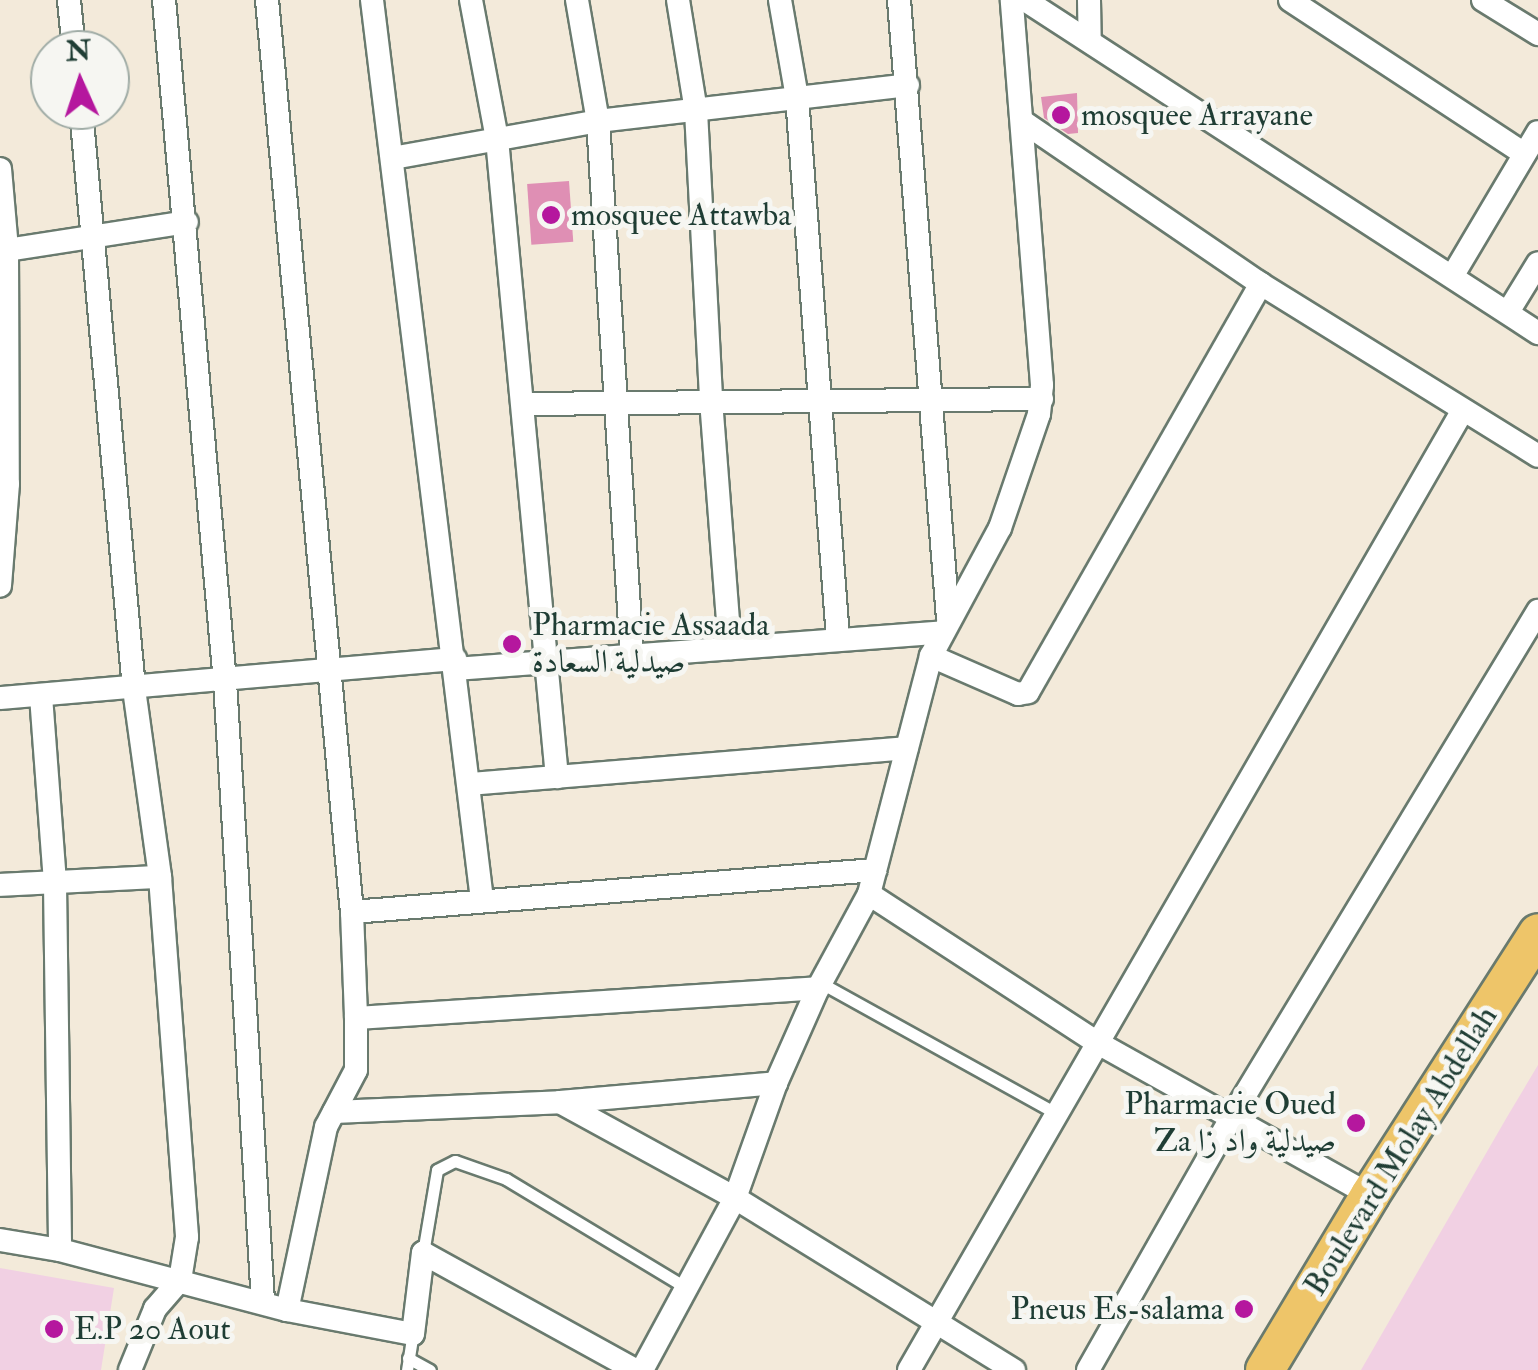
<!DOCTYPE html>
<meta charset="utf-8">
<style>
body{margin:0}
#map{position:relative;width:1538px;height:1370px;overflow:hidden;background:#f3eada;font-family:"IM FELL Double Pica",Amiri,serif}
div>[style]{position:absolute}
.built>*{inset:0;background:#f1d0e3}
.building>*{inset:0;background:#df8fb4;transform-origin:0 0}
.roads{filter:drop-shadow(2px 0 #697a6e) drop-shadow(-2px 0 #697a6e) drop-shadow(0 2px #697a6e) drop-shadow(0 -2px #697a6e)}
.service>*{height:11px;margin:-5.5px;padding:0 5.5px;transform-origin:5.5px;border-radius:5.5px;background:#fff}
.minor>*{height:22px;margin:-11px;padding:0 11px;transform-origin:11px;border-radius:11px;background:#fff}
.primary>*{height:38px;margin:-19px;padding:0 19px;transform-origin:19px;border-radius:19px;background:#eec569}
.dots>*{width:28px;height:28px;translate:-50% -50%;box-sizing:border-box;border:5px solid #f6f6f2;border-radius:50%}
span{translate:-50% -50%;white-space:nowrap;text-align:center;line-height:1.15;-webkit-text-stroke:10px #f6f6f2;paint-order:stroke}
.poi-label{font-size:32px;color:#1f3d34}
.left{translate:0 -50%;text-align:left}
.right{translate:-100% -50%;text-align:right}
.street-label{font-size:32px;color:#1f3d34}
.north{position:absolute;left:30px;top:30px;width:100px;height:100px;box-sizing:border-box;background:#f6f6f2;border:2px solid #a0aca6;border-radius:50%;rotate:357deg;font-size:28px;font-weight:700;line-height:40px;text-align:center;color:#1f3d34}
.north::after{content:'';display:block;margin:auto;width:35px;height:45px;background:#b5179e;clip-path:polygon(50% 0,100% 100%,50% 72%,0 100%)}
</style>
<div id="map">
<div class="built">
<i style="clip-path:polygon(1538px 1065px,1538px 1370px,1361px 1370px,1507px 1117px)"></i>
<i style="clip-path:polygon(0 1268px,114px 1288px,101px 1370px,0 1370px)"></i>
</div>
<div class="building">
<i style="clip-path:polygon(1077px 93px,1078px 133px,1068px 134px,1044px 118px,1041px 97px)"></i>
<i style="left:569px;top:181px;width:61px;height:42px;rotate:86deg"></i>
</div>
<div class="roads">
<div class="service">
<i style="left:821px;top:983px;width:270px;rotate:29deg"></i>
<i style="left:423px;top:1253px;width:84px;rotate:-80.4deg"></i>
<i style="left:437px;top:1170px;width:20px;rotate:-27deg"></i>
<i style="left:455px;top:1161px;width:54px;rotate:19.4deg"></i>
<i style="left:506px;top:1179px;width:211px;rotate:31.1deg"></i>
<i style="left:408px;top:1358px;width:25px;rotate:29deg"></i>
<i style="left:407px;top:1370px;width:36px;rotate:-81deg"></i>
</div>
<div class="minor">
<i style="left:69px;top:0;width:50px;rotate:84.3deg"></i>
<i style="left:164px;top:0;width:685px;rotate:84.89deg"></i>
<i style="left:225px;top:682px;width:621px;rotate:86.49deg"></i>
<i style="left:267px;top:0;width:916px;rotate:84.68deg"></i>
<i style="left:352px;top:912px;width:106px;rotate:87.8deg"></i>
<i style="left:356px;top:1018px;width:52px;rotate:90deg"></i>
<i style="left:356px;top:1070px;width:64px;rotate:117.8deg"></i>
<i style="left:326px;top:1127px;width:187px;rotate:102deg"></i>
<i style="left:372px;top:0;width:907px;rotate:83.03deg"></i>
<i style="left:471px;top:0;width:141px;rotate:79.4deg"></i>
<i style="left:497px;top:139px;width:641px;rotate:84.63deg"></i>
<i style="left:577px;top:0;width:123px;rotate:80.2deg"></i>
<i style="left:598px;top:121px;width:535px;rotate:86.36deg"></i>
<i style="left:678px;top:0;width:112px;rotate:80.8deg"></i>
<i style="left:696px;top:111px;width:289px;rotate:87deg"></i>
<i style="left:711px;top:400px;width:249px;rotate:85.6deg"></i>
<i style="left:780px;top:0;width:98px;rotate:80.1deg"></i>
<i style="left:797px;top:97px;width:543px;rotate:85.67deg"></i>
<i style="left:899px;top:0;width:620px;rotate:85.47deg"></i>
<i style="left:1025px;top:0;width:612px;rotate:32.99deg"></i>
<i style="left:1089px;top:0;width:39px;rotate:89deg"></i>
<i style="left:1290px;top:0;width:280px;rotate:33.3deg"></i>
<i style="left:1483px;top:0;width:65px;rotate:31.7deg"></i>
<i style="left:81px;top:110px;width:581px;rotate:84.77deg"></i>
<i style="left:134px;top:689px;width:190px;rotate:82.1deg"></i>
<i style="left:160px;top:877px;width:361px;rotate:85.7deg"></i>
<i style="left:187px;top:1237px;width:44px;rotate:99.2deg"></i>
<i style="left:180px;top:1280px;width:38px;rotate:131deg"></i>
<i style="left:155px;top:1309px;width:66px;rotate:112.3deg"></i>
<i style="left:1022px;top:121px;width:289px;rotate:34.3deg"></i>
<i style="left:1261px;top:284px;width:326px;rotate:31.8deg"></i>
<i style="left:393px;top:158px;width:208px;rotate:-10.2deg"></i>
<i style="left:598px;top:121px;width:312px;rotate:-6.6deg"></i>
<i style="left:0;top:169px;width:80px;rotate:85deg"></i>
<i style="left:7px;top:249px;width:235px;rotate:89.8deg"></i>
<i style="left:8px;top:484px;width:102px;rotate:94.5deg"></i>
<i style="left:0;top:251px;width:189px;rotate:-8.8deg"></i>
<i style="left:1453px;top:275px;width:166px;rotate:-59.3deg"></i>
<i style="left:1508px;top:312px;width:57px;rotate:-58.5deg"></i>
<i style="left:523px;top:404px;width:519px;rotate:-0.55deg"></i>
<i style="left:931px;top:656px;width:95px;rotate:23.6deg"></i>
<i style="left:1018px;top:694px;width:10px;rotate:-11deg"></i>
<i style="left:1028px;top:692px;width:470px;rotate:-60.3deg"></i>
<i style="left:456px;top:669px;width:485px;rotate:-4.3deg"></i>
<i style="left:41px;top:696px;width:189px;rotate:85.7deg"></i>
<i style="left:55px;top:884px;width:366px;rotate:89.2deg"></i>
<i style="left:0;top:698px;width:457px;rotate:-4.9deg"></i>
<i style="left:470px;top:784px;width:438px;rotate:-4.7deg"></i>
<i style="left:0;top:885px;width:160px;rotate:-2.9deg"></i>
<i style="left:869px;top:894px;width:273px;rotate:33.1deg"></i>
<i style="left:1098px;top:1043px;width:312px;rotate:29.2deg"></i>
<i style="left:352px;top:912px;width:525px;rotate:-4.59deg"></i>
<i style="left:356px;top:1018px;width:463px;rotate:-3.7deg"></i>
<i style="left:560px;top:1102px;width:200px;rotate:28.7deg"></i>
<i style="left:735px;top:1198px;width:328px;rotate:31.7deg"></i>
<i style="left:334px;top:1112px;width:226px;rotate:-2.5deg"></i>
<i style="left:560px;top:1102px;width:217px;rotate:-5deg"></i>
<i style="left:0;top:1240px;width:61px;rotate:9.5deg"></i>
<i style="left:60px;top:1250px;width:235px;rotate:14.8deg"></i>
<i style="left:287px;top:1310px;width:128px;rotate:10.8deg"></i>
<i style="left:413px;top:1334px;width:82px;rotate:-83deg"></i>
<i style="left:423px;top:1253px;width:242px;rotate:28.9deg"></i>
<i style="left:642px;top:1370px;width:196px;rotate:-61.6deg"></i>
<i style="left:735px;top:1198px;width:122px;rotate:-70.4deg"></i>
<i style="left:776px;top:1083px;width:104px;rotate:-66.1deg"></i>
<i style="left:818px;top:988px;width:107px;rotate:-61.5deg"></i>
<i style="left:869px;top:894px;width:246px;rotate:-75.4deg"></i>
<i style="left:931px;top:656px;width:145px;rotate:-61.7deg"></i>
<i style="left:1000px;top:528px;width:120px;rotate:-71.1deg"></i>
<i style="left:1039px;top:414px;width:29px;rotate:-84deg"></i>
<i style="left:1042px;top:385px;width:386px;rotate:-94.5deg"></i>
<i style="left:909px;top:1370px;width:1108px;rotate:-60.01deg"></i>
<i style="left:1088px;top:1370px;width:290px;rotate:-60.4deg"></i>
<i style="left:1231px;top:1118px;width:593px;rotate:-58.8deg"></i>
</div>
<div class="primary">
<i style="left:1265px;top:1370px;width:204px;rotate:-59deg"></i>
<i style="left:1370px;top:1195px;width:311px;rotate:-57.3deg"></i>
</div>
</div>
<div class="dots">
<i style="left:1061px;top:115px;background:#b5179e"></i>
<i style="left:551px;top:215px;background:#b5179e"></i>
<i style="left:512px;top:644px;background:#b5179e"></i>
<i style="left:1356px;top:1123px;background:#b5179e"></i>
<i style="left:1244px;top:1309px;background:#b5179e"></i>
<i style="left:54px;top:1329px;background:#b5179e"></i>
</div>
<div class="poi-label">
<span class="left" style="left:1081px;top:115px">mosquee Arrayane</span>
<span class="left" style="left:571px;top:215px">mosquee Attawba</span>
<span class="left" style="left:532px;top:644px">Pharmacie Assaada<br>صيدلية السعادة</span>
<span class="right" style="left:1336px;top:1123px">Pharmacie Oued<br>Za صيدلية واد زا</span>
<span class="right" style="left:1224px;top:1309px">Pneus Es-salama</span>
<span class="left" style="left:74px;top:1329px">E.P 20 Aout</span>
</div>
<div class="street-label">
<span style="left:1401px;top:1151px;rotate:-58deg">Boulevard Molay Abdellah</span>
</div>
<div class="north">N</div>
</div>
